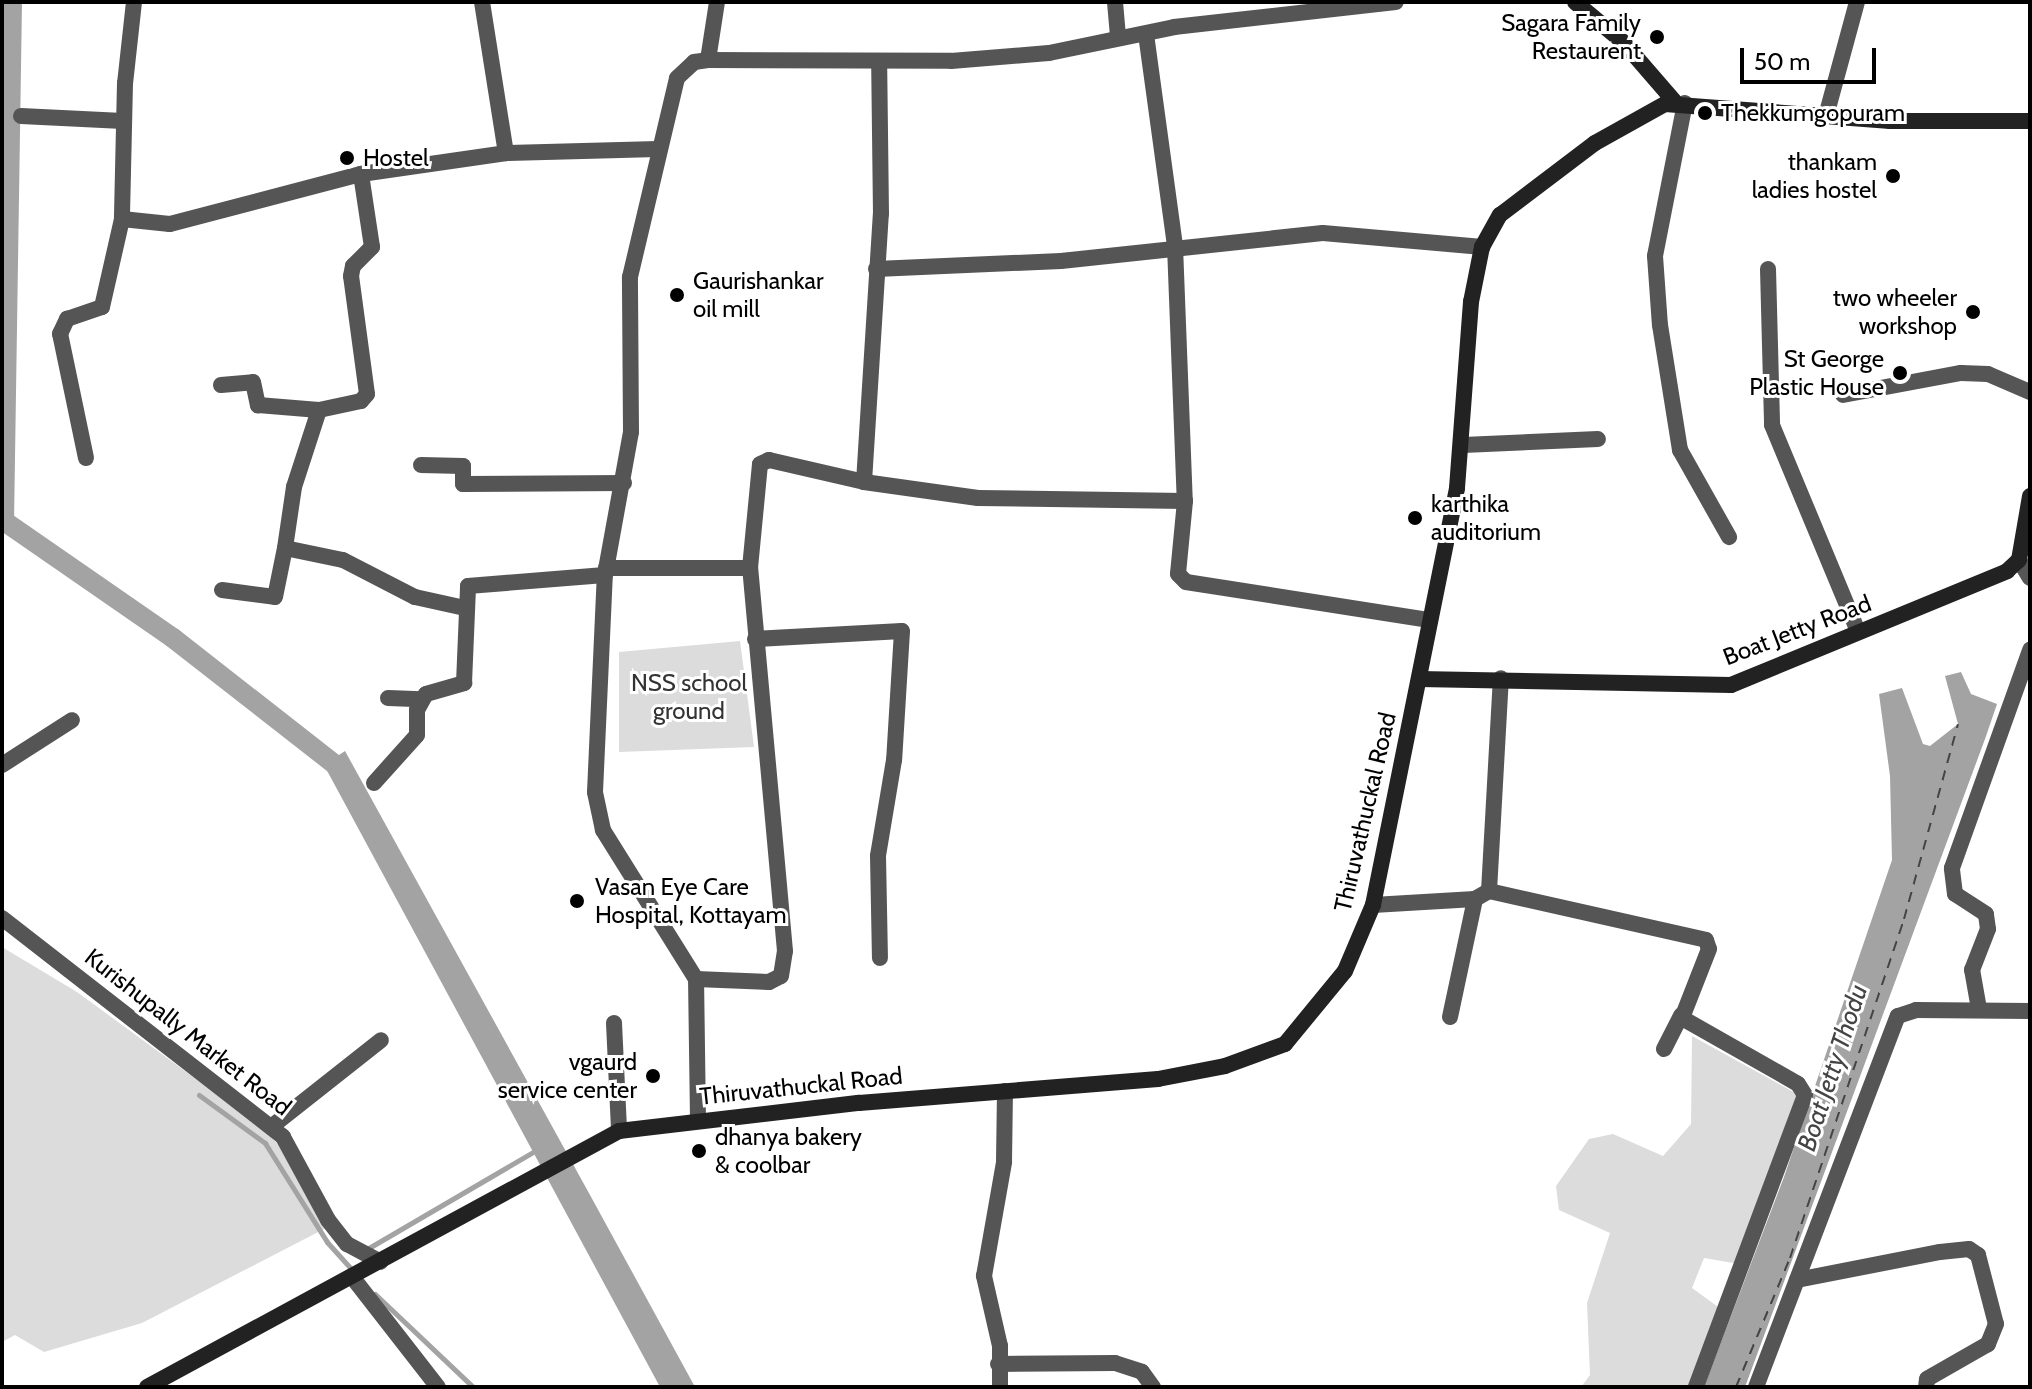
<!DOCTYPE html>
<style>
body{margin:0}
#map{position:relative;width:2032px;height:1389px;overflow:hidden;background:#fff;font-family:Cabin,sans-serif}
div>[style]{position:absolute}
.green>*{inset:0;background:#dcdcdc}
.water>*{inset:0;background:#a3a3a3}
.stream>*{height:5px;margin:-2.5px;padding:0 2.5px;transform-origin:2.5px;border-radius:2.5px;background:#a3a3a3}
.canal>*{height:20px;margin:-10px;padding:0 10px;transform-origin:10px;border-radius:10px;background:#a3a3a3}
.ferry>*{height:2px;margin-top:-1px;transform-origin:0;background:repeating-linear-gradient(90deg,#444 0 10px,transparent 0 18px)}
.street>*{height:16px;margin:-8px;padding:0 8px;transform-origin:8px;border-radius:8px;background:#555}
.secondary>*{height:16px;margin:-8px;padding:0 8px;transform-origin:8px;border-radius:8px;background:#222}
.dots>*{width:22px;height:22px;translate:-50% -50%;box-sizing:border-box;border:4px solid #fff;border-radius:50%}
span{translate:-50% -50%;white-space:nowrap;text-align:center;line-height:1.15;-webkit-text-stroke:6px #fff;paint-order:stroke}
.poi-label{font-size:24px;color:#000}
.right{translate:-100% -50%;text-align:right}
.left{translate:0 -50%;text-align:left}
.street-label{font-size:24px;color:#000}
.park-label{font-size:24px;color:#333}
.water-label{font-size:26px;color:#444;font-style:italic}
.frame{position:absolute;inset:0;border:4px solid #000;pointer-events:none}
.scale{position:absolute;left:1740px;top:48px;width:136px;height:36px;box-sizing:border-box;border:4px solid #000;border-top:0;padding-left:10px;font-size:24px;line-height:28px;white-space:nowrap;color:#000;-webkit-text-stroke:6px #fff;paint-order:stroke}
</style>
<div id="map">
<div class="green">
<i style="clip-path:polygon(740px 641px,754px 747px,619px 752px,619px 652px)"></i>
<i style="clip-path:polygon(2px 947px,77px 992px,263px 1128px,294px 1162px,326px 1228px,142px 1323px,44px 1352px,15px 1335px,2px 1342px)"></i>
<i style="clip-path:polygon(1692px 1036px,1799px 1095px,1739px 1264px,1704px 1258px,1692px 1288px,1721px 1309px,1690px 1387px,1581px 1387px,1590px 1375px,1587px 1303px,1610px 1233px,1559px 1210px,1556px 1186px,1589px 1139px,1613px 1134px,1663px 1156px,1691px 1124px)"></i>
</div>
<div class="water">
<i style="clip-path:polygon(1961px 672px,1971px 694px,1997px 704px,1985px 739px,1745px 1387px,1704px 1387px,1784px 1177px,1892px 860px,1890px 776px,1879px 694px,1902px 688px,1923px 744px,1930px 746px,1958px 724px,1945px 676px)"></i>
<i style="clip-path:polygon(345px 751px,590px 1195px,695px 1387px,660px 1387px,324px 765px)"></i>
</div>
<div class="stream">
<i style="left:199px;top:1095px;width:82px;rotate:36deg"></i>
<i style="left:265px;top:1143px;width:117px;rotate:57.9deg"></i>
<i style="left:327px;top:1242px;width:40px;rotate:48deg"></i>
<i style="left:367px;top:1249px;width:198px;rotate:-30.3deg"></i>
<i style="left:375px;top:1294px;width:135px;rotate:43.5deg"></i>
</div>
<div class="canal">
<i style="left:12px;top:2px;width:519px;rotate:90.88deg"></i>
<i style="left:4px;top:521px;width:206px;rotate:34.7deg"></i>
<i style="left:173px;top:638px;width:208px;rotate:38deg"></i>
<i style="left:337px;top:766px;width:19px;rotate:62deg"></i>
</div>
<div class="ferry">
<i style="left:1736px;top:1387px;width:140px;rotate:-67.3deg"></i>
<i style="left:1790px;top:1258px;width:358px;rotate:-71.4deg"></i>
<i style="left:1904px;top:919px;width:202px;rotate:-74.5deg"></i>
</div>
<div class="street">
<i style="left:134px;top:2px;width:81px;rotate:96.3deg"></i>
<i style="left:125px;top:83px;width:136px;rotate:91.3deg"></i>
<i style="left:122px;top:219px;width:48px;rotate:5.9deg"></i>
<i style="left:170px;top:224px;width:197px;rotate:-14.7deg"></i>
<i style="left:361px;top:174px;width:147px;rotate:-8.2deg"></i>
<i style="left:506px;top:153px;width:152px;rotate:-1.5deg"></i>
<i style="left:482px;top:2px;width:153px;rotate:81deg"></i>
<i style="left:1115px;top:2px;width:36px;rotate:85deg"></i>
<i style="left:1146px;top:34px;width:214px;rotate:82.2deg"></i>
<i style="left:1175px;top:246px;width:255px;rotate:87.8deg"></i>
<i style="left:1185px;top:501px;width:73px;rotate:95.5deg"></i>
<i style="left:1178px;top:574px;width:11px;rotate:45deg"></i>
<i style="left:1186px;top:582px;width:245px;rotate:8.9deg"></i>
<i style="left:708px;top:60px;width:59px;rotate:-81.2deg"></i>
<i style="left:1685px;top:103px;width:156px;rotate:101.1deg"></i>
<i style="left:1655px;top:256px;width:69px;rotate:85.9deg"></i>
<i style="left:1660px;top:325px;width:127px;rotate:80.9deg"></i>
<i style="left:1680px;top:450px;width:100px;rotate:60.6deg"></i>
<i style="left:21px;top:116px;width:102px;rotate:2.8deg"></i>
<i style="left:1826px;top:116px;width:118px;rotate:-74.8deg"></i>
<i style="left:876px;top:269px;width:185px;rotate:-2.5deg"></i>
<i style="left:1061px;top:261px;width:263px;rotate:-6.1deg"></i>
<i style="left:1323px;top:233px;width:160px;rotate:5deg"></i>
<i style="left:1768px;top:269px;width:156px;rotate:88.5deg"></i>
<i style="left:1772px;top:425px;width:224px;rotate:67.4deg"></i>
<i style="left:221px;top:385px;width:32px;rotate:-5deg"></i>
<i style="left:253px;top:382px;width:24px;rotate:78deg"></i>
<i style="left:258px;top:405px;width:61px;rotate:4.7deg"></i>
<i style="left:319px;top:410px;width:43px;rotate:-12.1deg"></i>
<i style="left:361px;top:401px;width:9px;rotate:-49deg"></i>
<i style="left:367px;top:394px;width:119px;rotate:-97.7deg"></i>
<i style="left:351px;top:276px;width:10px;rotate:-79deg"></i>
<i style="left:353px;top:266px;width:27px;rotate:-45deg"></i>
<i style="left:372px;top:247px;width:74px;rotate:-98.6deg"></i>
<i style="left:1843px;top:395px;width:120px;rotate:-10.6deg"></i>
<i style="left:1961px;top:373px;width:27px;rotate:2deg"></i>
<i style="left:1988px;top:374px;width:46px;rotate:23.2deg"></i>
<i style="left:319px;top:410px;width:81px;rotate:108deg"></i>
<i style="left:294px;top:487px;width:62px;rotate:98.4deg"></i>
<i style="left:285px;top:548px;width:59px;rotate:11.7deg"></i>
<i style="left:343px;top:560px;width:81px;rotate:27.2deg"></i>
<i style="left:415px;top:597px;width:51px;rotate:12.4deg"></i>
<i style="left:1463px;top:445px;width:135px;rotate:-2.5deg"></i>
<i style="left:86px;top:458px;width:127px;rotate:-101.8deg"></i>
<i style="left:60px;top:334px;width:17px;rotate:-65deg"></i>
<i style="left:67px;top:319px;width:37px;rotate:-19deg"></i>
<i style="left:102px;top:307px;width:90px;rotate:-77.2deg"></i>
<i style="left:421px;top:465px;width:42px;rotate:1.4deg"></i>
<i style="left:463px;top:466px;width:18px;rotate:90deg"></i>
<i style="left:463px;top:484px;width:161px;rotate:-0.4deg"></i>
<i style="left:864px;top:482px;width:269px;rotate:-86.4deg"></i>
<i style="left:881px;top:214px;width:153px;rotate:-90.7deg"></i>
<i style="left:2019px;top:560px;width:21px;rotate:59deg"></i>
<i style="left:606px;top:568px;width:144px"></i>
<i style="left:222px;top:590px;width:53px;rotate:7.5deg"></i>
<i style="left:275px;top:597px;width:50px;rotate:-78.5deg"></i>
<i style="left:755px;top:639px;width:147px;rotate:-3.1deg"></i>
<i style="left:902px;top:631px;width:129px;rotate:93.5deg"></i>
<i style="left:894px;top:760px;width:97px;rotate:99.5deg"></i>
<i style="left:878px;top:856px;width:102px;rotate:88.9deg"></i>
<i style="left:388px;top:698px;width:33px;rotate:2deg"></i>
<i style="left:2px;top:765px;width:83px;rotate:-32.7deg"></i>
<i style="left:374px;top:783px;width:64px;rotate:-48.1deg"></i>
<i style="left:417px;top:735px;width:25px;rotate:-90deg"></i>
<i style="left:417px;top:710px;width:18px;rotate:-61deg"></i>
<i style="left:426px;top:694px;width:40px;rotate:-16deg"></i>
<i style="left:464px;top:683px;width:97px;rotate:-87.6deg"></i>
<i style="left:468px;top:586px;width:137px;rotate:-4.6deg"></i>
<i style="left:1489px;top:891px;width:222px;rotate:12.7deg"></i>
<i style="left:1706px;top:940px;width:9px;rotate:72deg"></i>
<i style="left:1709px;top:949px;width:74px;rotate:111.4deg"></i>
<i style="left:1682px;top:1018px;width:133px;rotate:29.6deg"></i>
<i style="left:1798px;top:1084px;width:13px;rotate:58deg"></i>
<i style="left:1805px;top:1095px;width:312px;rotate:110.5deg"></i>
<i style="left:1373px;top:905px;width:102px;rotate:-3.4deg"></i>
<i style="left:2px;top:918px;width:356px;rotate:37.9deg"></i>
<i style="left:283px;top:1137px;width:94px;rotate:61.5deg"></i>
<i style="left:328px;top:1220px;width:31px;rotate:52deg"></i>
<i style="left:347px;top:1244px;width:38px;rotate:28deg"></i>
<i style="left:696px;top:979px;width:73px;rotate:2.4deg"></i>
<i style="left:769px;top:982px;width:13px;rotate:-27deg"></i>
<i style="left:781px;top:976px;width:25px;rotate:-81deg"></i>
<i style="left:785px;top:951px;width:385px;rotate:-95.2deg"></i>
<i style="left:750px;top:568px;width:104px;rotate:-84.5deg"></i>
<i style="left:760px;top:464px;width:10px;rotate:-24deg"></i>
<i style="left:769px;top:460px;width:98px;rotate:13deg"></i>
<i style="left:864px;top:482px;width:115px;rotate:8deg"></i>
<i style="left:978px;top:498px;width:207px;rotate:0.8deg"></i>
<i style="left:1979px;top:1009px;width:40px;rotate:-100deg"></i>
<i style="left:1972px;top:970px;width:44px;rotate:-68.7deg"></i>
<i style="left:1988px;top:929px;width:15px;rotate:-98deg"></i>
<i style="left:1986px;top:914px;width:37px;rotate:-147deg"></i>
<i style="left:1955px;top:894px;width:26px;rotate:-97deg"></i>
<i style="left:1952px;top:868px;width:232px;rotate:-70.3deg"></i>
<i style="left:1450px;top:1017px;width:121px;rotate:-78deg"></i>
<i style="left:1475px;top:899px;width:16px;rotate:-30deg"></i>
<i style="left:1489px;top:891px;width:213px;rotate:-86.8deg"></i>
<i style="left:614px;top:1023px;width:108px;rotate:87.3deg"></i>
<i style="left:1664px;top:1049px;width:38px;rotate:-63deg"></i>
<i style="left:698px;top:1120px;width:141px;rotate:-90.8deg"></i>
<i style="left:696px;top:979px;width:176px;rotate:-122deg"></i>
<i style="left:603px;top:830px;width:39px;rotate:-102deg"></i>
<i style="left:595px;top:792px;width:217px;rotate:-87.4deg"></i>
<i style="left:605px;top:575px;width:145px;rotate:-79.7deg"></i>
<i style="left:631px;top:432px;width:155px;rotate:-90.4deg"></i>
<i style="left:630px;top:277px;width:204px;rotate:-76.7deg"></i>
<i style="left:677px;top:78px;width:23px;rotate:-43deg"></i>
<i style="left:694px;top:62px;width:14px;rotate:-8deg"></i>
<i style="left:708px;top:60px;width:243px;rotate:0.2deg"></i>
<i style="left:951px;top:61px;width:98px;rotate:-4.7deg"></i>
<i style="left:1049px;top:53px;width:128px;rotate:-11.7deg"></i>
<i style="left:1174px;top:27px;width:223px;rotate:-6.4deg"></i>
<i style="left:271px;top:1127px;width:140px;rotate:-38.3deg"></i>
<i style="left:353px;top:1278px;width:138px;rotate:52.1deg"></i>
<i style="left:1797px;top:1280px;width:146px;rotate:-11.1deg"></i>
<i style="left:1940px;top:1252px;width:29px;rotate:-6deg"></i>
<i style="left:1969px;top:1249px;width:11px;rotate:34deg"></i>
<i style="left:1978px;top:1255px;width:71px;rotate:75.4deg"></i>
<i style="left:1996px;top:1324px;width:22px;rotate:112deg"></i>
<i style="left:1988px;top:1344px;width:70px;rotate:150.2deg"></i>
<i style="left:1927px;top:1379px;width:8px;rotate:97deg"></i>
<i style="left:998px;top:1364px;width:117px;rotate:-0.5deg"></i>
<i style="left:1115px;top:1363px;width:28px;rotate:18deg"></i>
<i style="left:1142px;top:1372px;width:19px;rotate:54deg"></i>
<i style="left:1000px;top:1387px;width:41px;rotate:-90deg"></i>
<i style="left:1000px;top:1346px;width:72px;rotate:-102.9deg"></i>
<i style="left:984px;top:1276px;width:116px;rotate:-80deg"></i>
<i style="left:1004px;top:1162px;width:71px;rotate:-89.2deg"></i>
<i style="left:1756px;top:1387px;width:397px;rotate:-69.1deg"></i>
<i style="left:1898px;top:1016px;width:19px;rotate:-18deg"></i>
<i style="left:1916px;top:1010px;width:114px;rotate:0.5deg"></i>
</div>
<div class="secondary">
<i style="left:1575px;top:2px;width:62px;rotate:39.8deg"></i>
<i style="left:1623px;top:42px;width:79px;rotate:49.1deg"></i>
<i style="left:1419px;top:679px;width:312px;rotate:1.1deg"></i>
<i style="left:1731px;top:685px;width:299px;rotate:-22.4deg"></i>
<i style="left:2007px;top:571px;width:16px;rotate:-43deg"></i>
<i style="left:2019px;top:560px;width:65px;rotate:-80.2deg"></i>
<i style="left:147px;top:1387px;width:537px;rotate:-28.47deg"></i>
<i style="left:619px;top:1131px;width:242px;rotate:-6.7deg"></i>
<i style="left:859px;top:1103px;width:300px;rotate:-4.6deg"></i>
<i style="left:1158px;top:1079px;width:68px;rotate:-11deg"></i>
<i style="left:1225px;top:1066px;width:64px;rotate:-20.1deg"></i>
<i style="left:1285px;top:1044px;width:94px;rotate:-50.6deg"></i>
<i style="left:1345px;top:971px;width:72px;rotate:-67deg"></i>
<i style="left:1373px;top:905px;width:425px;rotate:-78.6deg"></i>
<i style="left:1457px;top:488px;width:187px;rotate:-85.7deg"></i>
<i style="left:1471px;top:302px;width:56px;rotate:-78.7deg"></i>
<i style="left:1482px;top:247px;width:37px;rotate:-61deg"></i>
<i style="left:1500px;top:215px;width:119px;rotate:-37.2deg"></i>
<i style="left:1595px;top:143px;width:80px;rotate:-29.1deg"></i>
<i style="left:1665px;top:104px;width:226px;rotate:4.3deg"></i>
<i style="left:1890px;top:121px;width:140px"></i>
</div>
<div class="dots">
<i style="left:1657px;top:37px;background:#000"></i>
<i style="left:1705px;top:113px;background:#000"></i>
<i style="left:347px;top:158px;background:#000"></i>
<i style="left:1893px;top:176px;background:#000"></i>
<i style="left:677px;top:295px;background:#000"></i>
<i style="left:1973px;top:312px;background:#000"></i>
<i style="left:1900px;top:373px;background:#000"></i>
<i style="left:1415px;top:518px;background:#000"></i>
<i style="left:577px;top:901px;background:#000"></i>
<i style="left:653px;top:1076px;background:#000"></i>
<i style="left:699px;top:1151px;background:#000"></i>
</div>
<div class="poi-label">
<span class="right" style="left:1641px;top:37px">Sagara Family<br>Restaurent</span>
<span class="left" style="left:1721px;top:113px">Thekkumgopuram</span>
<span class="left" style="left:363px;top:158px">Hostel</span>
<span class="right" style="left:1877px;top:176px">thankam<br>ladies hostel</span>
<span class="left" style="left:693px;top:295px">Gaurishankar<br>oil mill</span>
<span class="right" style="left:1957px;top:312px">two wheeler<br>workshop</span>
<span class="right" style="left:1884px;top:373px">St George<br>Plastic House</span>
<span class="left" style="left:1431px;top:518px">karthika<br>auditorium</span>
<span class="left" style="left:595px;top:901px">Vasan Eye Care<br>Hospital, Kottayam</span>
<span class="right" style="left:637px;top:1076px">vgaurd<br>service center</span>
<span class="left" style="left:715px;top:1151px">dhanya bakery<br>&amp; coolbar</span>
</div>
<div class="street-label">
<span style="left:1797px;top:630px;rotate:-21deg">Boat Jetty Road</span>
<span style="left:1365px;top:812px;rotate:-77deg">Thiruvathuckal Road</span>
<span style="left:188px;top:1032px;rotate:38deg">Kurishupally Market Road</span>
<span style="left:801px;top:1086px;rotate:-6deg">Thiruvathuckal Road</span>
</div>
<div class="park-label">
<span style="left:689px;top:697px">NSS school<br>ground</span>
</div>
<div class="water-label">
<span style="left:1833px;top:1068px;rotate:-72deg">Boat Jetty Thodu</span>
</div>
<div class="frame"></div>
<div class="scale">50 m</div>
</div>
